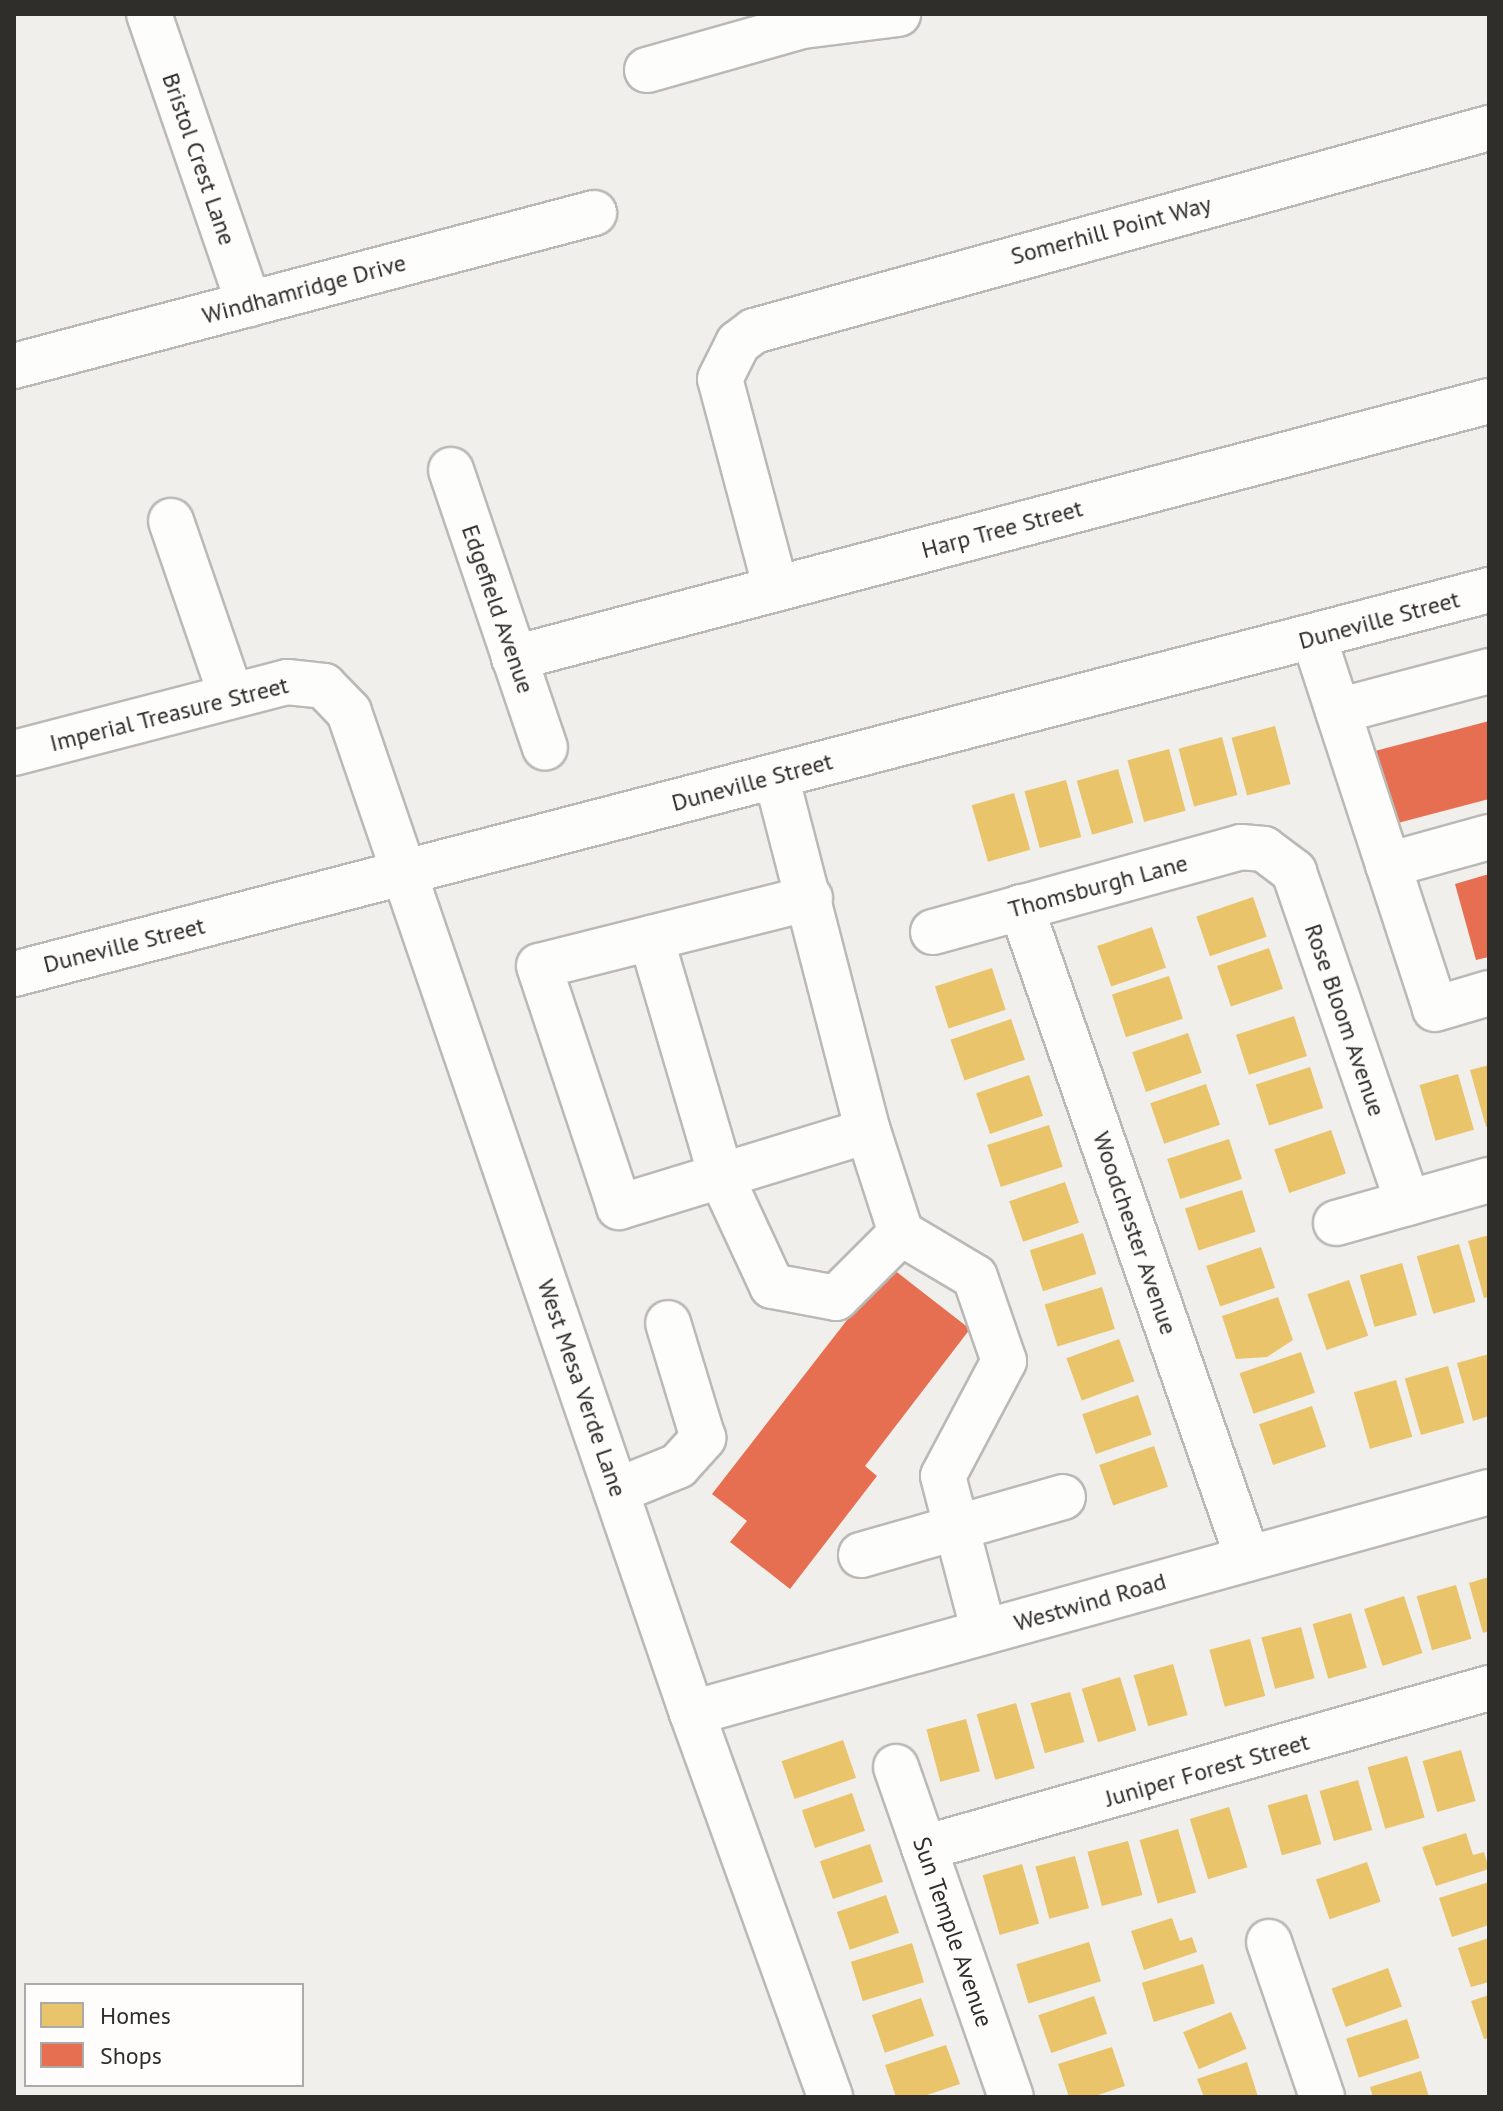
<!DOCTYPE html>
<style>
body{margin:0}
#map{position:relative;width:1503px;height:2111px;overflow:hidden;background:#f1efeb;font-family:"PT Sans",sans-serif}
div>[style]{position:absolute}
.homes>*{inset:0;background:#e9c46a;transform-origin:0 0}
.shops>*{inset:0;background:#e76f51}
.roads{filter:drop-shadow(2px 0 #bbb9b6) drop-shadow(-2px 0 #bbb9b6) drop-shadow(0 2px #bbb9b6) drop-shadow(0 -2px #bbb9b6)}
.minor>*{height:44px;margin:-22px;padding:0 22px;transform-origin:22px;border-radius:22px;background:#fdfdfc}
span{translate:-50% -50%;white-space:nowrap;text-align:center;line-height:1.15;-webkit-text-stroke:8px #fefdfc;paint-order:stroke}
.street-label{font-size:24px;color:#2f2e2b}
.frame{position:absolute;inset:0;border:16px solid #2f2e2b;pointer-events:none}
.legend{position:absolute;left:24px;top:1983px;width:280px;height:104px;box-sizing:border-box;background:#fefdfc;border:2px solid #abaaa8;margin:0;padding:10px 14px;list-style:none;font-size:24px;color:#2f2e2b}
.legend li{display:flex;align-items:center;gap:16px;height:40px}
.legend b{width:40px;border:2px solid #abaaa8}
</style>
<div id="map">
<div class="homes">
<i style="left:1275px;top:726px;width:60px;height:45px;rotate:75deg"></i>
<i style="left:1222px;top:737px;width:60px;height:45px;rotate:75deg"></i>
<i style="left:1169px;top:749px;width:64px;height:43px;rotate:75deg"></i>
<i style="left:1118px;top:769px;width:56px;height:43px;rotate:74deg"></i>
<i style="left:1066px;top:780px;width:59px;height:43px;rotate:75deg"></i>
<i style="left:1014px;top:793px;width:59px;height:44px;rotate:74deg"></i>
<i style="left:1253px;top:897px;width:42px;height:60px;rotate:71deg"></i>
<i style="left:1152px;top:927px;width:43px;height:58px;rotate:71deg"></i>
<i style="left:1269px;top:948px;width:43px;height:55px;rotate:71deg"></i>
<i style="left:992px;top:968px;width:44px;height:60px;rotate:72deg"></i>
<i style="left:1169px;top:976px;width:45px;height:60px;rotate:72deg"></i>
<i style="left:1294px;top:1016px;width:42px;height:61px;rotate:72deg"></i>
<i style="left:1011px;top:1019px;width:43px;height:64px;rotate:71deg"></i>
<i style="left:1188px;top:1033px;width:42px;height:59px;rotate:71deg"></i>
<i style="clip-path:polygon(1489px 1065px,1489px 1126px,1486px 1127px,1470px 1070px)"></i>
<i style="left:1310px;top:1067px;width:43px;height:57px;rotate:72deg"></i>
<i style="left:1458px;top:1074px;width:58px;height:40px;rotate:74deg"></i>
<i style="left:1029px;top:1075px;width:43px;height:56px;rotate:71deg"></i>
<i style="left:1206px;top:1084px;width:43px;height:59px;rotate:71deg"></i>
<i style="left:1049px;top:1125px;width:44px;height:65px;rotate:72deg"></i>
<i style="left:1331px;top:1130px;width:46px;height:60px;rotate:71deg"></i>
<i style="left:1229px;top:1139px;width:42px;height:65px;rotate:72deg"></i>
<i style="left:1065px;top:1182px;width:43px;height:59px;rotate:71deg"></i>
<i style="left:1242px;top:1190px;width:44px;height:60px;rotate:72deg"></i>
<i style="left:1083px;top:1233px;width:43px;height:56px;rotate:72deg"></i>
<i style="clip-path:polygon(1489px 1235px,1489px 1297px,1484px 1298px,1468px 1241px)"></i>
<i style="left:1459px;top:1244px;width:60px;height:44px;rotate:74deg"></i>
<i style="left:1261px;top:1247px;width:43px;height:58px;rotate:71deg"></i>
<i style="left:1402px;top:1263px;width:54px;height:44px;rotate:74deg"></i>
<i style="left:1349px;top:1280px;width:59px;height:44px;rotate:71deg"></i>
<i style="left:1102px;top:1287px;width:44px;height:60px;rotate:73deg"></i>
<i style="clip-path:polygon(1278px 1297px,1293px 1340px,1267px 1357px,1236px 1359px,1222px 1316px)"></i>
<i style="left:1119px;top:1339px;width:45px;height:56px;rotate:70deg"></i>
<i style="left:1301px;top:1352px;width:43px;height:65px;rotate:71deg"></i>
<i style="clip-path:polygon(1489px 1354px,1489px 1416px,1473px 1421px,1457px 1363px)"></i>
<i style="left:1448px;top:1366px;width:59px;height:45px;rotate:74deg"></i>
<i style="left:1396px;top:1380px;width:59px;height:44px;rotate:74deg"></i>
<i style="left:1138px;top:1395px;width:42px;height:59px;rotate:71deg"></i>
<i style="left:1312px;top:1406px;width:43px;height:56px;rotate:71deg"></i>
<i style="left:1154px;top:1446px;width:43px;height:58px;rotate:71deg"></i>
<i style="clip-path:polygon(1489px 1577px,1489px 1631px,1483px 1633px,1469px 1583px)"></i>
<i style="left:1456px;top:1585px;width:56px;height:41px;rotate:74deg"></i>
<i style="left:1404px;top:1596px;width:60px;height:42px;rotate:72deg"></i>
<i style="left:1351px;top:1613px;width:57px;height:40px;rotate:74deg"></i>
<i style="left:1301px;top:1627px;width:53px;height:41px;rotate:75deg"></i>
<i style="left:1250px;top:1639px;width:59px;height:42px;rotate:75deg"></i>
<i style="left:1173px;top:1664px;width:53px;height:41px;rotate:74deg"></i>
<i style="left:1120px;top:1677px;width:56px;height:40px;rotate:73deg"></i>
<i style="left:1070px;top:1692px;width:52px;height:41px;rotate:74deg"></i>
<i style="left:1016px;top:1703px;width:68px;height:41px;rotate:74deg"></i>
<i style="left:966px;top:1719px;width:54px;height:41px;rotate:75deg"></i>
<i style="left:843px;top:1740px;width:40px;height:65px;rotate:71deg"></i>
<i style="left:1461px;top:1750px;width:53px;height:40px;rotate:74deg"></i>
<i style="left:1407px;top:1756px;width:64px;height:41px;rotate:74deg"></i>
<i style="left:1358px;top:1780px;width:52px;height:40px;rotate:74deg"></i>
<i style="left:852px;top:1793px;width:40px;height:53px;rotate:71deg"></i>
<i style="left:1307px;top:1794px;width:52px;height:41px;rotate:74deg"></i>
<i style="left:1229px;top:1807px;width:63px;height:41px;rotate:73deg"></i>
<i style="left:1178px;top:1829px;width:66px;height:40px;rotate:74deg"></i>
<i style="clip-path:polygon(1466px 1833px,1473px 1855px,1484px 1852px,1489px 1869px,1436px 1886px,1422px 1847px)"></i>
<i style="left:1128px;top:1841px;width:56px;height:42px;rotate:75deg"></i>
<i style="left:870px;top:1844px;width:40px;height:53px;rotate:71deg"></i>
<i style="left:1075px;top:1856px;width:54px;height:41px;rotate:75deg"></i>
<i style="left:1367px;top:1862px;width:42px;height:54px;rotate:71deg"></i>
<i style="left:1022px;top:1864px;width:62px;height:41px;rotate:74deg"></i>
<i style="clip-path:polygon(1489px 1882px,1489px 1925px,1452px 1937px,1439px 1898px)"></i>
<i style="left:886px;top:1895px;width:40px;height:52px;rotate:71deg"></i>
<i style="clip-path:polygon(1172px 1918px,1180px 1941px,1192px 1937px,1197px 1952px,1144px 1970px,1131px 1931px)"></i>
<i style="clip-path:polygon(1489px 1938px,1489px 1982px,1471px 1987px,1458px 1948px)"></i>
<i style="left:1089px;top:1942px;width:41px;height:76px;rotate:73deg"></i>
<i style="left:912px;top:1943px;width:41px;height:64px;rotate:73deg"></i>
<i style="left:1203px;top:1964px;width:41px;height:64px;rotate:73deg"></i>
<i style="left:1388px;top:1968px;width:41px;height:60px;rotate:70deg"></i>
<i style="clip-path:polygon(1489px 1995px,1489px 2038px,1484px 2039px,1471px 2001px)"></i>
<i style="left:1094px;top:1996px;width:40px;height:59px;rotate:71deg"></i>
<i style="left:921px;top:1998px;width:40px;height:52px;rotate:71deg"></i>
<i style="left:1231px;top:2012px;width:40px;height:52px;rotate:67deg"></i>
<i style="left:1407px;top:2019px;width:41px;height:64px;rotate:72deg"></i>
<i style="clip-path:polygon(946px 2045px,960px 2084px,921px 2097px,896px 2097px,885px 2065px)"></i>
<i style="clip-path:polygon(1112px 2047px,1125px 2086px,1092px 2097px,1069px 2097px,1058px 2064px)"></i>
<i style="clip-path:polygon(1247px 2062px,1258px 2097px,1204px 2097px,1197px 2079px)"></i>
<i style="clip-path:polygon(1421px 2071px,1429px 2097px,1373px 2097px,1370px 2087px)"></i>
</div>
<div class="shops">
<i style="clip-path:polygon(1489px 721px,1489px 799px,1394px 824px,1375px 751px)"></i>
<i style="clip-path:polygon(1489px 874px,1489px 957px,1476px 960px,1455px 884px)"></i>
<i style="clip-path:polygon(889px 1266px,970px 1329px,865px 1466px,877px 1476px,790px 1589px,730px 1542px,747px 1521px,712px 1494px)"></i>
</div>
<div class="roads">
<div class="minor">
<i style="left:149px;top:14px;width:307px;rotate:71deg"></i>
<i style="left:647px;top:70px;width:162px;rotate:-15.8deg"></i>
<i style="left:803px;top:26px;width:96px;rotate:-7.2deg"></i>
<i style="left:14px;top:366px;width:600px;rotate:-14.78deg"></i>
<i style="left:451px;top:470px;width:293px;rotate:71.3deg"></i>
<i style="left:171px;top:521px;width:184px;rotate:71deg"></i>
<i style="left:776px;top:589px;width:217px;rotate:-104.9deg"></i>
<i style="left:720px;top:379px;width:40px;rotate:-63.4deg"></i>
<i style="left:738px;top:343px;width:20px;rotate:-37deg"></i>
<i style="left:754px;top:331px;width:763px;rotate:-15.44deg"></i>
<i style="left:1314px;top:638px;width:390px;rotate:71.9deg"></i>
<i style="left:1435px;top:1009px;width:56px;rotate:-16.5deg"></i>
<i style="left:514px;top:658px;width:1008px;rotate:-14.77deg"></i>
<i style="left:1338px;top:711px;width:156px;rotate:-14.8deg"></i>
<i style="left:14px;top:753px;width:282px;rotate:-14.6deg"></i>
<i style="left:287px;top:682px;width:37px;rotate:6deg"></i>
<i style="left:324px;top:686px;width:36px;rotate:46deg"></i>
<i style="left:349px;top:712px;width:1058px;rotate:71.09deg"></i>
<i style="left:692px;top:1713px;width:408px;rotate:70.2deg"></i>
<i style="left:776px;top:776px;width:367px;rotate:75.5deg"></i>
<i style="left:868px;top:1131px;width:107px;rotate:72.1deg"></i>
<i style="left:901px;top:1233px;width:86px;rotate:30.7deg"></i>
<i style="left:975px;top:1277px;width:89px;rotate:71deg"></i>
<i style="left:1004px;top:1361px;width:130px;rotate:117.9deg"></i>
<i style="left:943px;top:1476px;width:161px;rotate:75.3deg"></i>
<i style="left:1388px;top:865px;width:105px;rotate:-15.5deg"></i>
<i style="left:810px;top:898px;width:279px;rotate:165.9deg"></i>
<i style="left:539px;top:966px;width:254px;rotate:71.6deg"></i>
<i style="left:619px;top:1207px;width:260px;rotate:-17deg"></i>
<i style="left:1021px;top:907px;width:690px;rotate:70.8deg"></i>
<i style="left:933px;top:932px;width:320px;rotate:-15.4deg"></i>
<i style="left:1241px;top:847px;width:23px;rotate:5deg"></i>
<i style="left:1264px;top:849px;width:38px;rotate:37deg"></i>
<i style="left:1294px;top:872px;width:350px;rotate:71deg"></i>
<i style="left:651px;top:938px;width:248px;rotate:73.6deg"></i>
<i style="left:721px;top:1176px;width:121px;rotate:65.1deg"></i>
<i style="left:772px;top:1286px;width:65px;rotate:10.6deg"></i>
<i style="left:836px;top:1298px;width:92px;rotate:-45deg"></i>
<i style="left:14px;top:974px;width:1524px;rotate:-14.59deg"></i>
<i style="left:1336px;top:1223px;width:159px;rotate:-15.7deg"></i>
<i style="left:616px;top:1491px;width:67px;rotate:-22deg"></i>
<i style="left:678px;top:1466px;width:38px;rotate:-48deg"></i>
<i style="left:703px;top:1438px;width:120px;rotate:-106.9deg"></i>
<i style="left:861px;top:1555px;width:210px;rotate:-16deg"></i>
<i style="left:692px;top:1713px;width:827px;rotate:-15.5deg"></i>
<i style="left:896px;top:1767px;width:349px;rotate:70.8deg"></i>
<i style="left:924px;top:1848px;width:587px;rotate:-15.81deg"></i>
<i style="left:1269px;top:1942px;width:164px;rotate:71.1deg"></i>
</div>
</div>
<div class="street-label">
<span style="left:199px;top:159px;rotate:71deg">Bristol Crest Lane</span>
<span style="left:1111px;top:230px;rotate:-15deg">Somerhill Point Way</span>
<span style="left:304px;top:289px;rotate:-15deg">Windhamridge Drive</span>
<span style="left:1002px;top:529px;rotate:-15deg">Harp Tree Street</span>
<span style="left:498px;top:609px;rotate:71deg">Edgefield Avenue</span>
<span style="left:1379px;top:620px;rotate:-15deg">Duneville Street</span>
<span style="left:169px;top:714px;rotate:-14deg">Imperial Treasure Street</span>
<span style="left:752px;top:782px;rotate:-15deg">Duneville Street</span>
<span style="left:1098px;top:886px;rotate:-15deg">Thomsburgh Lane</span>
<span style="left:124px;top:945px;rotate:-14deg">Duneville Street</span>
<span style="left:1345px;top:1020px;rotate:71deg">Rose Bloom Avenue</span>
<span style="left:1135px;top:1233px;rotate:71deg">Woodchester Avenue</span>
<span style="left:582px;top:1388px;rotate:71deg">West Mesa Verde Lane</span>
<span style="left:1090px;top:1602px;rotate:-16deg">Westwind Road</span>
<span style="left:1207px;top:1770px;rotate:-16deg">Juniper Forest Street</span>
<span style="left:953px;top:1932px;rotate:71deg">Sun Temple Avenue</span>
</div>
<div class="frame"></div>
<ul class="legend">
<li><b style="height:22px;background:#e9c46a"></b>Homes</li>
<li><b style="height:22px;background:#e76f51"></b>Shops</li>
</ul>
</div>
